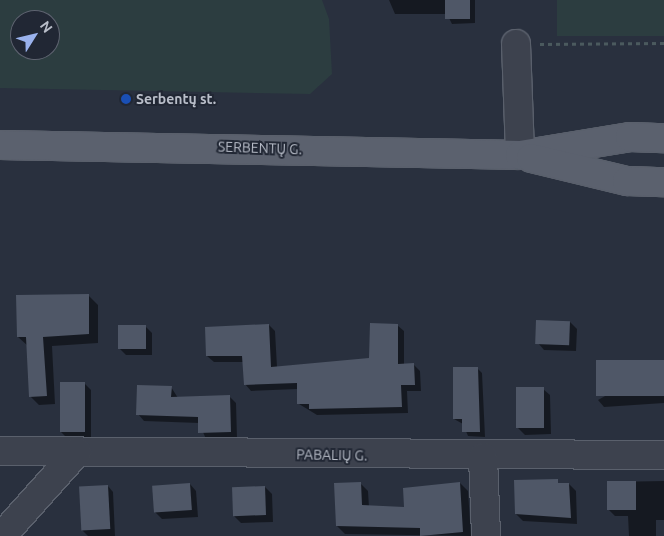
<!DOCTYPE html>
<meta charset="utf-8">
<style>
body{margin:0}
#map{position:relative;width:664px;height:536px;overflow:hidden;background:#29303e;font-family:Ubuntu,sans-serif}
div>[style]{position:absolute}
.green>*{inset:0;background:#2c3d40;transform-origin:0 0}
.shadow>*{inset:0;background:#0007}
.building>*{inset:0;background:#4f5767;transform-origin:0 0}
.path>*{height:3px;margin-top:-1.5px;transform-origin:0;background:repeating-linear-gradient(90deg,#4b5a5e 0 4px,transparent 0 8px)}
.roads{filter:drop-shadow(1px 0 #5a606c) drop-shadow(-1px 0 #5a606c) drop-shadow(0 1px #5a606c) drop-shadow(0 -1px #5a606c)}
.minor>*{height:28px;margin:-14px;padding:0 14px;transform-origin:14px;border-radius:14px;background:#3d424e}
.major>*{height:28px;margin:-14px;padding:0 14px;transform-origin:14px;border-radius:14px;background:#5b616e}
.dots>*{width:14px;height:14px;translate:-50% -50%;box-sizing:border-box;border:2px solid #212734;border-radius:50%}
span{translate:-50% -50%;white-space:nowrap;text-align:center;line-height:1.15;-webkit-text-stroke:4px #212734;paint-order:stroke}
.poi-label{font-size:14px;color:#b9bec9;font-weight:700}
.left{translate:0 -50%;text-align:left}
.street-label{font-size:14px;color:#b9bec9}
.north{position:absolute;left:10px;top:10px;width:50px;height:50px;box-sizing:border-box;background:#212734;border:1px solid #5e6370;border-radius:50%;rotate:54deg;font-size:14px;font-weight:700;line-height:20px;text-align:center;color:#b9bec9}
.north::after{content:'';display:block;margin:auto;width:18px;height:22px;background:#9ab2ed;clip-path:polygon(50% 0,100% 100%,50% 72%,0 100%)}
</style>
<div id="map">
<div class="green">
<i style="clip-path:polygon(evenodd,0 0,322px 0,329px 19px,332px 74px,310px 94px,0 88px,0 0,20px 20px,50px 20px,50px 50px,20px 50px,20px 20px)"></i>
<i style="left:557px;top:0;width:107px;height:36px"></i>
</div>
<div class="shadow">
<i style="clip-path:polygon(389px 0,475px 0,475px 23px,452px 24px,447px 14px,395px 14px)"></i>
<i style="clip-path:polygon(88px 295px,98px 305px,98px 343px,52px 346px,55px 404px,39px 405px,30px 396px,28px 346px,18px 337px)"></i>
<i style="clip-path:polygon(570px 322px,577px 329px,576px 351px,544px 350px,538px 343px)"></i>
<i style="clip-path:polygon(269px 325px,275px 331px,277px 367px,370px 359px,397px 325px,404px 331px,404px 365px,414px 365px,420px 371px,421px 391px,407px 391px,408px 413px,317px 415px,299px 404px,298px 389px,251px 391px,245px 384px,244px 362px,214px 362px,207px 356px)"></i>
<i style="clip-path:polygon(145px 326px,152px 333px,152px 355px,126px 355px,119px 348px)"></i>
<i style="clip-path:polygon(664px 363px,664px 403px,604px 407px,598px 400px)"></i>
<i style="clip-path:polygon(477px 368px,482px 373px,485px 437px,468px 436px,463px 424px,454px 419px)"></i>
<i style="clip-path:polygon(84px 383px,91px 390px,91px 439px,68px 439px,61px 432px)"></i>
<i style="clip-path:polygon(171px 387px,178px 398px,229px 396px,236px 403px,237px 438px,206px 439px,199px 423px,144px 421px,138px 414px)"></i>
<i style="clip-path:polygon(543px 389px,550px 395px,551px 434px,525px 435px,518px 428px)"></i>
<i style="clip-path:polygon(664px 481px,664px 520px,656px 520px,656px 536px,629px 536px,628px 516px,615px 516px,608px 509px,608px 482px)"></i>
<i style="clip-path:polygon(360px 483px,368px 491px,369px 507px,405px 509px,460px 483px,468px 491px,471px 536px,345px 534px,337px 526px)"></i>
<i style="clip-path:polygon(190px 484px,196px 491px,198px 517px,162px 519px,155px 512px)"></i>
<i style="clip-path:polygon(569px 484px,576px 491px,577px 524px,523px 521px,516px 514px)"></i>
<i style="clip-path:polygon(108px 486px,113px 492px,115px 536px,88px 536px,82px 530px)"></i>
<i style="clip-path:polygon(265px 487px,272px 494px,273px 522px,241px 523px,234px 516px)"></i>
</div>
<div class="building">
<i style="left:445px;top:0;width:25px;height:19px"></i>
<i style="clip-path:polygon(89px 294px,89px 334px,43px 337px,47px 396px,29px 397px,26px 337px,17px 337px,16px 295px)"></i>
<i style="left:536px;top:320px;width:34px;height:24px;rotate:2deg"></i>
<i style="clip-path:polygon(370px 323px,398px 324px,398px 364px,414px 363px,415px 385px,401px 385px,402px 407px,309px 409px,309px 404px,297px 404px,297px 383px,244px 385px,242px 356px,206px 356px,205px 327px,269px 324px,271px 367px,369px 358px)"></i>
<i style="left:118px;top:325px;width:28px;height:24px"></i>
<i style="left:664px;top:360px;width:36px;height:68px;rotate:90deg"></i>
<i style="clip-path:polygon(453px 367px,478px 367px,480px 432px,462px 432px,462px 419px,453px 419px)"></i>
<i style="left:60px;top:382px;width:25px;height:50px"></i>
<i style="clip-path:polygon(137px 385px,172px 386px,171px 397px,230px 395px,231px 432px,198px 433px,198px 417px,136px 415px)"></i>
<i style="left:544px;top:387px;width:41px;height:28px;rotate:90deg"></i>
<i style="clip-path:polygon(558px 479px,558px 483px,569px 483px,571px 518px,515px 514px,514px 480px)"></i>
<i style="left:607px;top:481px;width:29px;height:29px"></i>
<i style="clip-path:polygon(361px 482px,362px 505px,404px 507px,403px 488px,460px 482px,463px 532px,420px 536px,420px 528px,336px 526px,334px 483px)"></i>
<i style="left:190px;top:483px;width:27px;height:38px;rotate:86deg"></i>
<i style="left:108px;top:485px;width:44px;height:29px;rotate:87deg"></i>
<i style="left:265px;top:486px;width:29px;height:33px;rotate:88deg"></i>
</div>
<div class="path">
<i style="left:540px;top:44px;width:124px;rotate:-0.5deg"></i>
</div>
<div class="roads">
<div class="minor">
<i style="left:516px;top:44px;width:111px;rotate:87.9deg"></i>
<i style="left:0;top:451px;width:664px;rotate:0.35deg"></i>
<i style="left:483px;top:457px;width:79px;rotate:87.8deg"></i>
<i style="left:2px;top:536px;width:113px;rotate:-48.2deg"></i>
</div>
<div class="major">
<i style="left:0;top:145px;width:520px;rotate:1.1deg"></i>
<i style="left:520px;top:155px;width:111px;rotate:-9.3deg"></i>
<i style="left:630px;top:137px;width:34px;rotate:2deg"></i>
<i style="left:531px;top:158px;width:99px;rotate:13.5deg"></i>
<i style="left:627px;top:181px;width:37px;rotate:2deg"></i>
</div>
</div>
<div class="dots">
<i style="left:126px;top:99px;background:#1a4fb4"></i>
</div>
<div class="poi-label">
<span class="left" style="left:136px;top:99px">Serbentų st.</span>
</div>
<div class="street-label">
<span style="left:260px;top:148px;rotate:2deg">SERBENTŲ G.</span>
<span style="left:332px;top:455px;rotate:1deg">PABALIŲ G.</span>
</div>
<div class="north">N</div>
</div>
